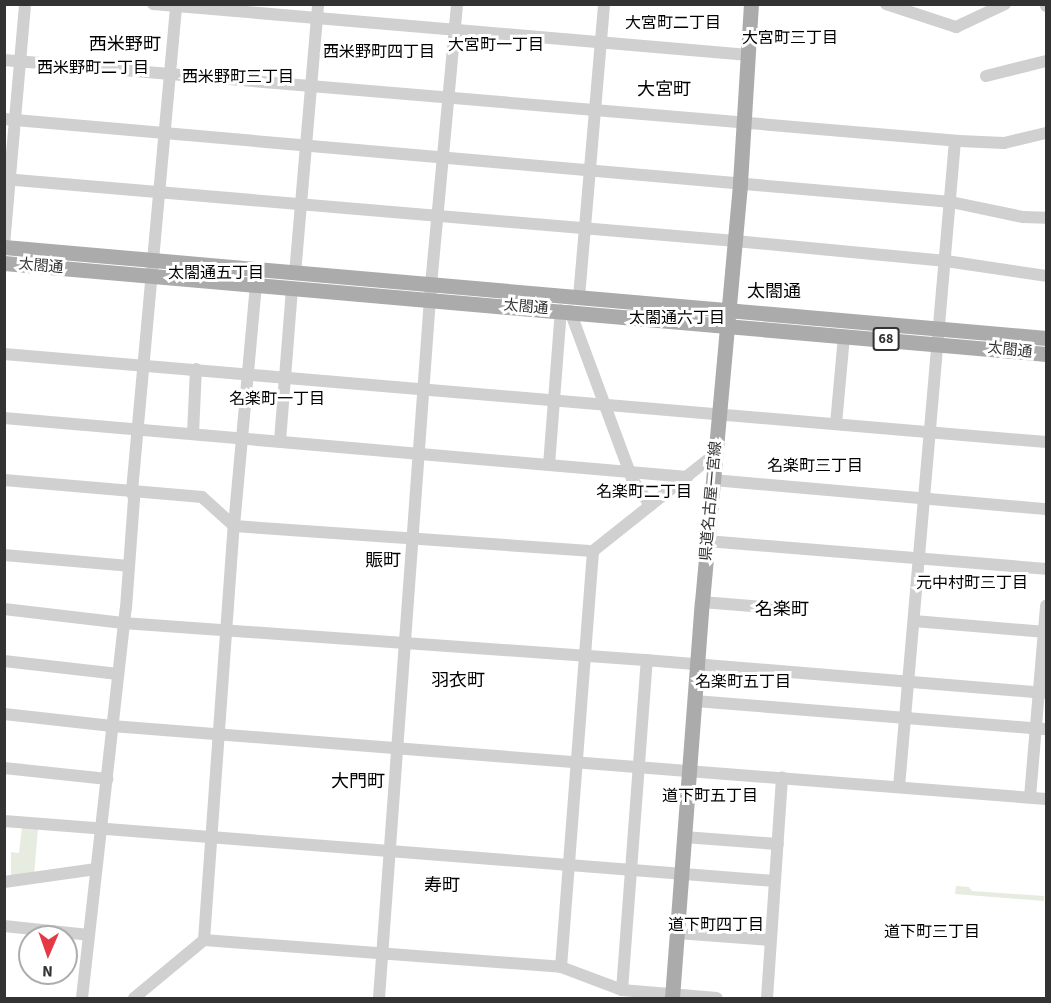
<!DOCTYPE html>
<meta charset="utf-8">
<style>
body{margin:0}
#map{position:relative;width:1051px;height:1003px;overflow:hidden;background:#fff;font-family:"Source Sans 3","Noto Sans JP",sans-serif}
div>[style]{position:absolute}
.green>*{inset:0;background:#e6ecdf}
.minor>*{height:12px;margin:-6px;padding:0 6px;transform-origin:6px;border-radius:6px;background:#d0d0d0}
.major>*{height:15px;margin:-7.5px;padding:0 7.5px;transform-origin:7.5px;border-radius:7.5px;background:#ababab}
span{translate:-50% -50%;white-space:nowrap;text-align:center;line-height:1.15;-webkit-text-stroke:6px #fff;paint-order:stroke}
.shield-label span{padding:2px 4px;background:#fff;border:2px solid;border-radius:4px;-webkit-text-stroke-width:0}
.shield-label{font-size:14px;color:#333;font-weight:700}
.street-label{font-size:15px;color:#333}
.neighbourhood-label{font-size:16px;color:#000}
.quarter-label{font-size:18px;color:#000}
.frame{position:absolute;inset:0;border:6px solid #333;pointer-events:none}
.north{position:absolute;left:18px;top:925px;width:60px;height:60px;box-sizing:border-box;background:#fff;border:2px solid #adadad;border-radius:50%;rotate:182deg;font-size:16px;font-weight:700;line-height:24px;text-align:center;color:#333}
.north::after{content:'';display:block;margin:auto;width:21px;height:27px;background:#e63946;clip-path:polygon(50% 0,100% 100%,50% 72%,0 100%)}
</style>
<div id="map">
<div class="green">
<i style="clip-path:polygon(22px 827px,38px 828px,34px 876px,11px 878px,11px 852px,19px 853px)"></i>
<i style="clip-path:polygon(956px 886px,969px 887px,972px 891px,1044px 896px,1044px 901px,955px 894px)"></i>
</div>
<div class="minor">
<i style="left:153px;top:4px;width:598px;rotate:4.89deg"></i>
<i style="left:886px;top:4px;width:74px;rotate:18.2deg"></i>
<i style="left:956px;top:27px;width:54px;rotate:-25.1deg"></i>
<i style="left:1046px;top:4px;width:2px;rotate:90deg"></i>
<i style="left:4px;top:60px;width:959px;rotate:4.84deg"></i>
<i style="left:960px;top:141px;width:44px;rotate:2.6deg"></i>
<i style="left:1004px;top:143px;width:43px;rotate:-13.4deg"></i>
<i style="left:986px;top:76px;width:62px;rotate:-14deg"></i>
<i style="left:4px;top:119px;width:951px;rotate:5.01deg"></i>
<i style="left:951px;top:202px;width:74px;rotate:11.8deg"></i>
<i style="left:1023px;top:217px;width:23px;rotate:2deg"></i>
<i style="left:4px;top:179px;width:734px;rotate:4.85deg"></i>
<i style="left:735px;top:241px;width:212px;rotate:5.4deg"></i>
<i style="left:946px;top:261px;width:101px;rotate:8.5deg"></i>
<i style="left:4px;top:245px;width:242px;rotate:-85deg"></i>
<i style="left:295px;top:274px;width:271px;rotate:-85.1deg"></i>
<i style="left:579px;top:297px;width:294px;rotate:-85.1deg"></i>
<i style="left:570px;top:311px;width:179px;rotate:69.7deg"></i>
<i style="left:632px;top:479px;width:32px;rotate:55deg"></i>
<i style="left:4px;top:354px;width:1046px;rotate:4.83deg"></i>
<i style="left:4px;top:418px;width:686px;rotate:4.94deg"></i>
<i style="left:836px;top:424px;width:88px;rotate:-84.8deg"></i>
<i style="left:193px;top:434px;width:65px;rotate:-87.4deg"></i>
<i style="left:280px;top:441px;width:153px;rotate:-85.5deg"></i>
<i style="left:549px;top:465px;width:155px;rotate:-85.6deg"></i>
<i style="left:4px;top:480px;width:199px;rotate:4.9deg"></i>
<i style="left:202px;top:497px;width:43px;rotate:42.2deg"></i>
<i style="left:713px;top:480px;width:334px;rotate:5deg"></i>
<i style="left:234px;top:526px;width:242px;rotate:-84.8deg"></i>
<i style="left:707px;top:541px;width:340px;rotate:4.7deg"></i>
<i style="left:4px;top:555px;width:125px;rotate:5deg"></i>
<i style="left:702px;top:602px;width:100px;rotate:4.6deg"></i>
<i style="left:4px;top:609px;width:120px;rotate:6.7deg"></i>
<i style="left:123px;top:623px;width:523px;rotate:4.05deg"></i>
<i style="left:645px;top:660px;width:402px;rotate:4.7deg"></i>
<i style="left:914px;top:621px;width:132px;rotate:4.8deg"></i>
<i style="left:4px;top:661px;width:115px;rotate:6.5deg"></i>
<i style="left:695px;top:701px;width:352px;rotate:4.6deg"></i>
<i style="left:4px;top:714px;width:109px;rotate:6.3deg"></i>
<i style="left:112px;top:726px;width:937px;rotate:4.47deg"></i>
<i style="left:4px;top:768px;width:104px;rotate:6.1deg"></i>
<i style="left:899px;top:787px;width:648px;rotate:-85.05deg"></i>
<i style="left:1030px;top:797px;width:192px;rotate:-85.2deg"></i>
<i style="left:4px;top:821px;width:773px;rotate:4.45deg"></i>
<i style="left:684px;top:837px;width:94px;rotate:4.3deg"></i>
<i style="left:4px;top:882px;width:93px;rotate:-8deg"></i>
<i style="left:4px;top:926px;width:85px;rotate:6deg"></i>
<i style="left:677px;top:933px;width:93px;rotate:4.3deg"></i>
<i style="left:204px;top:940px;width:358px;rotate:4.3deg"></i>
<i style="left:561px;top:967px;width:65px;rotate:20.7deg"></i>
<i style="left:622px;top:990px;width:95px;rotate:4.8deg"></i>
<i style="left:561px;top:967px;width:417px;rotate:-85.6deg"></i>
<i style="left:622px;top:990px;width:331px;rotate:-85.7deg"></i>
<i style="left:82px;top:998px;width:392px;rotate:-83.6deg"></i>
<i style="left:126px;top:608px;width:109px;rotate:-85.8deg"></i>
<i style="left:134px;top:499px;width:8px;rotate:-104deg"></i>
<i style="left:132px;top:491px;width:489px;rotate:-84.8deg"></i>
<i style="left:134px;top:998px;width:91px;rotate:-39.6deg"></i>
<i style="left:204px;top:940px;width:415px;rotate:-85.9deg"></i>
<i style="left:234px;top:526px;width:360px;rotate:4deg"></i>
<i style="left:593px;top:551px;width:156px;rotate:-38.5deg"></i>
<i style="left:379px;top:998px;width:715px;rotate:-85.83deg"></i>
<i style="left:431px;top:285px;width:282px;rotate:-84.7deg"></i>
<i style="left:767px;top:998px;width:221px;rotate:-86.1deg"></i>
</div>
<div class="major">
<i style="left:4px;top:247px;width:1046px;rotate:4.99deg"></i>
<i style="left:4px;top:263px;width:1046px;rotate:4.99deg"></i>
<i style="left:672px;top:998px;width:397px;rotate:-85.7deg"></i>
<i style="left:702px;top:602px;width:421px;rotate:-84.8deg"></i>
<i style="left:740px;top:183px;width:179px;rotate:-86.5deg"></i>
</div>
<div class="shield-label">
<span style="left:886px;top:339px">68</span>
</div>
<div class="street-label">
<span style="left:41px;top:266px;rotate:5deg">太閤通</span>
<span style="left:526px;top:307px;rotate:5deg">太閤通</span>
<span style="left:1010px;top:350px;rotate:6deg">太閤通</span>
<span style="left:711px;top:501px;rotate:-85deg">県道名古屋一宮線</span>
</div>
<div class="neighbourhood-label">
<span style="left:673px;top:23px">大宮町二丁目</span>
<span style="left:790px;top:38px">大宮町三丁目</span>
<span style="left:496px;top:45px">大宮町一丁目</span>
<span style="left:379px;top:52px">西米野町四丁目</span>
<span style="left:93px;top:68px">西米野町二丁目</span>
<span style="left:238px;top:77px">西米野町三丁目</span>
<span style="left:216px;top:273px">太閤通五丁目</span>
<span style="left:677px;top:318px">太閤通六丁目</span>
<span style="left:277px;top:399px">名楽町一丁目</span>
<span style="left:815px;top:466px">名楽町三丁目</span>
<span style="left:644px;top:492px">名楽町二丁目</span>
<span style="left:972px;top:583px">元中村町三丁目</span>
<span style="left:743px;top:682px">名楽町五丁目</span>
<span style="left:710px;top:796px">道下町五丁目</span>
<span style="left:716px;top:925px">道下町四丁目</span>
<span style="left:932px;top:932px">道下町三丁目</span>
</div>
<div class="quarter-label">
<span style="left:125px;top:45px">西米野町</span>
<span style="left:664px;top:90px">大宮町</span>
<span style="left:774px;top:292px">太閤通</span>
<span style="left:383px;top:561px">賑町</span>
<span style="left:782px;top:610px">名楽町</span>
<span style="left:458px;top:681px">羽衣町</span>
<span style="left:358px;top:782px">大門町</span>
<span style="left:442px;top:886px">寿町</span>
</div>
<div class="frame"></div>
<div class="north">N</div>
</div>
